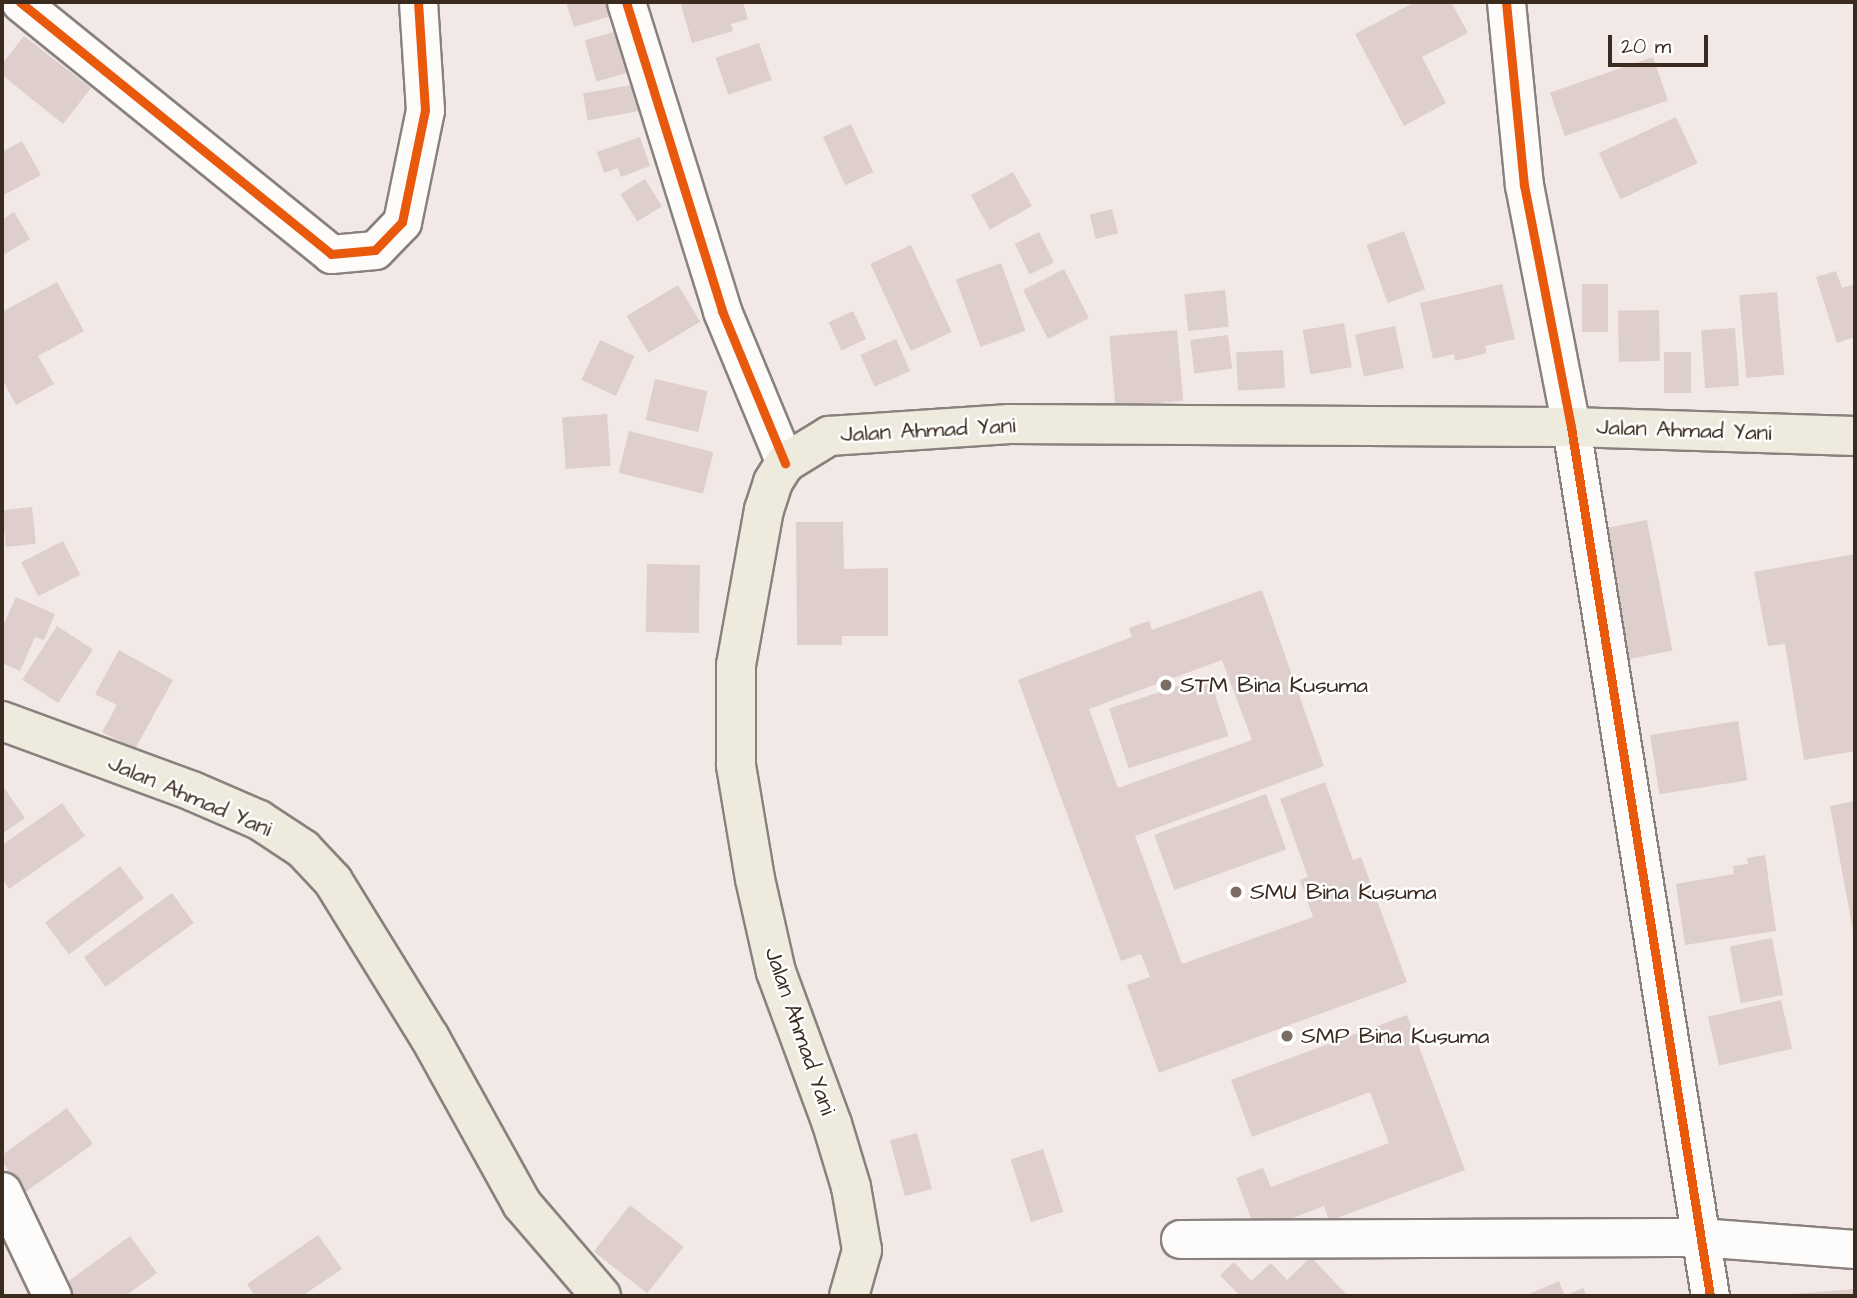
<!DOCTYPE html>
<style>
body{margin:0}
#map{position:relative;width:1857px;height:1298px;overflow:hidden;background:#f2e9e7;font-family:"Architects Daughter",sans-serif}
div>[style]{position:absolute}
.building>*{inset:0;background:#decfcc;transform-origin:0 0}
.roads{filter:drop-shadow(2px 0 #88817d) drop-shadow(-2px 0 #88817d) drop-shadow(0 2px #88817d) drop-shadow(0 -2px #88817d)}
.minor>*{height:37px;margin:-18.5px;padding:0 18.5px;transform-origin:18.5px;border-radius:18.5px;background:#fdfcfb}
.highway>*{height:38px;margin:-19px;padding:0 19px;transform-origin:19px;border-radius:19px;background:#efeade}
.cycleway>*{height:9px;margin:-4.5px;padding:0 4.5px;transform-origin:4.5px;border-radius:4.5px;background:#e8590c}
.dots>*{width:19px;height:19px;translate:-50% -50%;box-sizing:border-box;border:4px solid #fff;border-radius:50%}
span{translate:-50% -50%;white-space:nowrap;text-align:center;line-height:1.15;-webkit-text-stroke:5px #fff;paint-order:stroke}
.street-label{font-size:23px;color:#3b2a1e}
.poi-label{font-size:23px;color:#3b2a1e}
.left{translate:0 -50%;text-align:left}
.frame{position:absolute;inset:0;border:4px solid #3b2a1e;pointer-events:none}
.scale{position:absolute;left:1608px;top:35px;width:100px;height:32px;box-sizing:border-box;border:4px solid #3b2a1e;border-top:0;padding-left:9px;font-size:21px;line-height:24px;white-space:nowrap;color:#3b2a1e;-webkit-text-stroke:5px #fff;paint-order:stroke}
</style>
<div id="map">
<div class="building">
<i style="clip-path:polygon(566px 2px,608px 2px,612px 16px,574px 27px)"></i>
<i style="clip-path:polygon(690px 2px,743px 2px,748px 19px,731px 24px,733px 31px,692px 43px,681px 5px)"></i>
<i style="clip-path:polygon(1415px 2px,1451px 2px,1468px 33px,1422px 57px,1446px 103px,1404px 126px,1355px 34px)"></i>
<i style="left:624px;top:29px;width:43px;height:41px;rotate:74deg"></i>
<i style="clip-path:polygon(24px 36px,91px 88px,63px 124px,2px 75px,2px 64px)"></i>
<i style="left:759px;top:43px;width:39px;height:46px;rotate:71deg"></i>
<i style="left:1653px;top:57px;width:46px;height:109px;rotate:71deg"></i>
<i style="left:643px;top:83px;width:27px;height:61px;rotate:80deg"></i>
<i style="left:1676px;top:117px;width:51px;height:85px;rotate:65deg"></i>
<i style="left:851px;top:124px;width:53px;height:31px;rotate:65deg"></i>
<i style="clip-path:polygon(640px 137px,650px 166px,621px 177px,618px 168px,604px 173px,597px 152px)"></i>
<i style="clip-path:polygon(22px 141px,41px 175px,2px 196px,2px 152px)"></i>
<i style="left:1013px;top:172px;width:39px;height:48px;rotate:61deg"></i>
<i style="left:645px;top:179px;width:32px;height:29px;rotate:58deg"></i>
<i style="left:1112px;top:209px;width:25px;height:23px;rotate:76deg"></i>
<i style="clip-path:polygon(14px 212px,30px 239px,2px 256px,2px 220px)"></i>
<i style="left:1404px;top:231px;width:62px;height:40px;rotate:70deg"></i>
<i style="left:1039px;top:232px;width:34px;height:27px;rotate:64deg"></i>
<i style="left:911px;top:245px;width:96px;height:45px;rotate:65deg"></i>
<i style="left:1001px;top:263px;width:72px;height:48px;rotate:70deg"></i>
<i style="left:1064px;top:269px;width:55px;height:46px;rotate:63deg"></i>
<i style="clip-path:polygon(1836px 271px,1842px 288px,1855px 284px,1855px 337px,1837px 343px,1816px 277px)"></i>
<i style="clip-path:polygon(57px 282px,84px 331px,38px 356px,54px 384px,16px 405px,2px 379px,2px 312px)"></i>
<i style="clip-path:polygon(1502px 284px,1515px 339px,1485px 346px,1487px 353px,1455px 361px,1454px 354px,1433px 359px,1420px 303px)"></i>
<i style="left:1582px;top:284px;width:26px;height:48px"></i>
<i style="left:678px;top:285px;width:43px;height:60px;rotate:59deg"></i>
<i style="left:1225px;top:290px;width:37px;height:41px;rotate:84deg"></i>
<i style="left:1777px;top:292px;width:83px;height:38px;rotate:85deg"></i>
<i style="left:1659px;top:310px;width:51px;height:41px;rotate:89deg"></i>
<i style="left:853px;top:311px;width:31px;height:27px;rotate:65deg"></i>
<i style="left:1344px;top:323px;width:45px;height:42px;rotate:80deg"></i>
<i style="left:1395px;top:326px;width:43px;height:41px;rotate:78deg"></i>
<i style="left:1735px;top:328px;width:58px;height:34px;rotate:86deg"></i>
<i style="left:1177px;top:330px;width:71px;height:68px;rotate:85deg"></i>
<i style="left:1228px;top:335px;width:34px;height:38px;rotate:83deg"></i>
<i style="left:896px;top:339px;width:35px;height:39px;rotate:66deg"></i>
<i style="left:600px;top:340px;width:38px;height:44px;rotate:25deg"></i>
<i style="left:1283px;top:350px;width:38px;height:47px;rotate:87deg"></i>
<i style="left:1664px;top:352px;width:27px;height:41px"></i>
<i style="left:655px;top:379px;width:54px;height:42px;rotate:13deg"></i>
<i style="left:607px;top:414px;width:52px;height:45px;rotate:86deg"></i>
<i style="left:629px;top:431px;width:87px;height:43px;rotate:14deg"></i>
<i style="left:32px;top:507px;width:37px;height:30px;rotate:84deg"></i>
<i style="left:1647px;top:520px;width:133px;height:44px;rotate:79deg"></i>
<i style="clip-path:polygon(796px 522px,843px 522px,844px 569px,888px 568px,888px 636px,842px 636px,842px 645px,797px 645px)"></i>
<i style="left:63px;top:541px;width:38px;height:47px;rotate:63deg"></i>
<i style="clip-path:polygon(1855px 554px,1855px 751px,1804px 760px,1785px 644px,1768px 646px,1754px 572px)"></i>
<i style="left:647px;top:564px;width:53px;height:68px;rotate:1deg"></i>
<i style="clip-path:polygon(evenodd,1262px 590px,1324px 766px,1135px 836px,1182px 964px,1313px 917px,1300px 880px,1308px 877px,1280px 799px,1325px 782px,1353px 860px,1361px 857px,1407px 982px,1159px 1073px,1127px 985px,1150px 977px,1141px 954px,1121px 961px,1018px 680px,1132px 637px,1129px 628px,1149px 621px,1152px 630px,1262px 590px,1222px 660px,1252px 740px,1118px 788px,1089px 709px,1222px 660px)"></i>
<i style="clip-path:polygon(16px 597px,55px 614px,44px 640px,35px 637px,20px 671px,2px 663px,2px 628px)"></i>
<i style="left:57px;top:626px;width:43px;height:64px;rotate:33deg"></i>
<i style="clip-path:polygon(119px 650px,173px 680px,135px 749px,102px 732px,117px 705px,95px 694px)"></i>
<i style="left:1209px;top:676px;width:63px;height:105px;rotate:72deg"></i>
<i style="left:1738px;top:721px;width:60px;height:89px;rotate:81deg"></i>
<i style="clip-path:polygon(2px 785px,25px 818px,2px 834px)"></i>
<i style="left:1266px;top:794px;width:59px;height:119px;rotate:70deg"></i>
<i style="clip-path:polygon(1855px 801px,1855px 936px,1854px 936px,1830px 806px)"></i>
<i style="clip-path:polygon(62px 803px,85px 836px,9px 889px,2px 878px,2px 845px)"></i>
<i style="clip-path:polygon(1765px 855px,1776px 931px,1685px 945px,1676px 884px,1734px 874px,1733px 866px,1748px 864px,1747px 858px)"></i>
<i style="left:120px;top:866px;width:40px;height:94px;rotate:53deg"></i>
<i style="left:172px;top:893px;width:37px;height:109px;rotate:54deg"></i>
<i style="left:1772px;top:938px;width:58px;height:43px;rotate:79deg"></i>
<i style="left:1781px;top:1000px;width:50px;height:75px;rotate:77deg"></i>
<i style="clip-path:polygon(1407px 1015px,1465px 1170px,1329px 1221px,1324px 1206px,1256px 1232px,1236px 1178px,1263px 1168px,1271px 1187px,1389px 1143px,1370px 1092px,1252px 1137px,1231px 1080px)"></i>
<i style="clip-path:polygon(67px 1108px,93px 1144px,24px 1193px,2px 1161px,2px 1155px)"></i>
<i style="left:917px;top:1133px;width:58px;height:28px;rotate:75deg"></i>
<i style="left:1043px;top:1149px;width:66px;height:34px;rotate:72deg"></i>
<i style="left:630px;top:1205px;width:68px;height:59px;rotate:38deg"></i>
<i style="clip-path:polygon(318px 1235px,342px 1269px,302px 1296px,255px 1296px,247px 1284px)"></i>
<i style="clip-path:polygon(130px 1236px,157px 1273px,125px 1296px,75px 1296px,66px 1283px)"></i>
<i style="clip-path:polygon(1311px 1257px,1348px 1296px,1240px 1296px,1220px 1275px,1234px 1262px,1251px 1281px,1271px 1263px,1287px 1280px)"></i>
<i style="clip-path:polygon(1559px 1281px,1565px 1296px,1583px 1288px,1587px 1296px,1524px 1296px)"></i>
<i style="clip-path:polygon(1855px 1289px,1855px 1296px,1792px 1296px,1792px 1294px)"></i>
</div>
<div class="roads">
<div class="minor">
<i style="left:20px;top:2px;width:400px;rotate:39deg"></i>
<i style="left:331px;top:254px;width:44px;rotate:-5.2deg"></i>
<i style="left:375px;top:250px;width:39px;rotate:-46deg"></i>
<i style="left:402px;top:222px;width:114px;rotate:-78.4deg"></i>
<i style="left:425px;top:110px;width:108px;rotate:-93.7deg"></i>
<i style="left:626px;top:2px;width:324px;rotate:72.7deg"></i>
<i style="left:722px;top:311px;width:165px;rotate:67.5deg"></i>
<i style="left:1506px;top:2px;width:184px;rotate:84.4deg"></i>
<i style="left:1524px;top:185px;width:247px;rotate:79deg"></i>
<i style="left:1571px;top:427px;width:880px;rotate:80.91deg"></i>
<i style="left:2px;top:1191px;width:116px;rotate:64.5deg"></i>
<i style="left:1180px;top:1239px;width:519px;rotate:-0.22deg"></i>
<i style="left:1699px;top:1237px;width:156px;rotate:4.4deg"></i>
</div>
<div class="highway">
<i style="left:2px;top:721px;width:202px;rotate:20.2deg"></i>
<i style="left:192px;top:791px;width:73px;rotate:23.4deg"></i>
<i style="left:259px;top:820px;width:53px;rotate:33.4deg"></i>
<i style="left:303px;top:849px;width:44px;rotate:46.8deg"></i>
<i style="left:333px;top:881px;width:185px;rotate:58.3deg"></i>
<i style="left:430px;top:1038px;width:190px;rotate:61deg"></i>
<i style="left:522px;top:1204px;width:121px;rotate:49.3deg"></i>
<i style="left:849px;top:1296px;width:48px;rotate:-74.2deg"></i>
<i style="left:862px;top:1250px;width:64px;rotate:-99.9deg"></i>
<i style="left:851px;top:1187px;width:66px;rotate:-106.8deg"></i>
<i style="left:832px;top:1124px;width:162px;rotate:-110.2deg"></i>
<i style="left:776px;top:972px;width:95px;rotate:-102.7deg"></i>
<i style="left:755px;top:879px;width:116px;rotate:-99.5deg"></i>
<i style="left:736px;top:765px;width:100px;rotate:-90deg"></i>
<i style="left:736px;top:665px;width:158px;rotate:-79.8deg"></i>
<i style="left:764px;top:510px;width:29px;rotate:-72deg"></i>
<i style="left:773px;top:482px;width:22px;rotate:-58deg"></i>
<i style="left:785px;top:463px;width:52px;rotate:-31.5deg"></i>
<i style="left:829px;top:436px;width:181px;rotate:-3.8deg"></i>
<i style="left:1010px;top:424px;width:561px;rotate:0.31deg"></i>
<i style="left:1571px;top:427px;width:284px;rotate:1.8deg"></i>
</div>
</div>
<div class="cycleway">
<i style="left:20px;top:2px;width:400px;rotate:39deg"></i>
<i style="left:331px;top:254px;width:44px;rotate:-5.2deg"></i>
<i style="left:375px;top:250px;width:39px;rotate:-46deg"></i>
<i style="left:402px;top:222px;width:114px;rotate:-78.4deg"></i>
<i style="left:425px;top:110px;width:108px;rotate:-93.7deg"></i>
<i style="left:626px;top:2px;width:324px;rotate:72.7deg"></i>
<i style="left:722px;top:311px;width:165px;rotate:67.5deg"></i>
<i style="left:1506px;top:2px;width:184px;rotate:84.4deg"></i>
<i style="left:1524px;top:185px;width:247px;rotate:79deg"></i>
<i style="left:1571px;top:427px;width:880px;rotate:80.91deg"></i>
</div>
<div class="dots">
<i style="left:1166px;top:685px;background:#7b6d64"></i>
<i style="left:1236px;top:892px;background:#7b6d64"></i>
<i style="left:1287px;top:1036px;background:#7b6d64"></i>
</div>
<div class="street-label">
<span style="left:928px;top:430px;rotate:-3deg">Jalan Ahmad Yani</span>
<span style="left:1684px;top:430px;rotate:2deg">Jalan Ahmad Yani</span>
<span style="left:190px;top:796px;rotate:23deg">Jalan Ahmad Yani</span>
<span style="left:800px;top:1031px;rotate:71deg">Jalan Ahmad Yani</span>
</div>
<div class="poi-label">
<span class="left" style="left:1180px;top:685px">STM Bina Kusuma</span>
<span class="left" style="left:1250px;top:892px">SMU Bina Kusuma</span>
<span class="left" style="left:1301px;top:1036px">SMP Bina Kusuma</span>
</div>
<div class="frame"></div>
<div class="scale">20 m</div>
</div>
